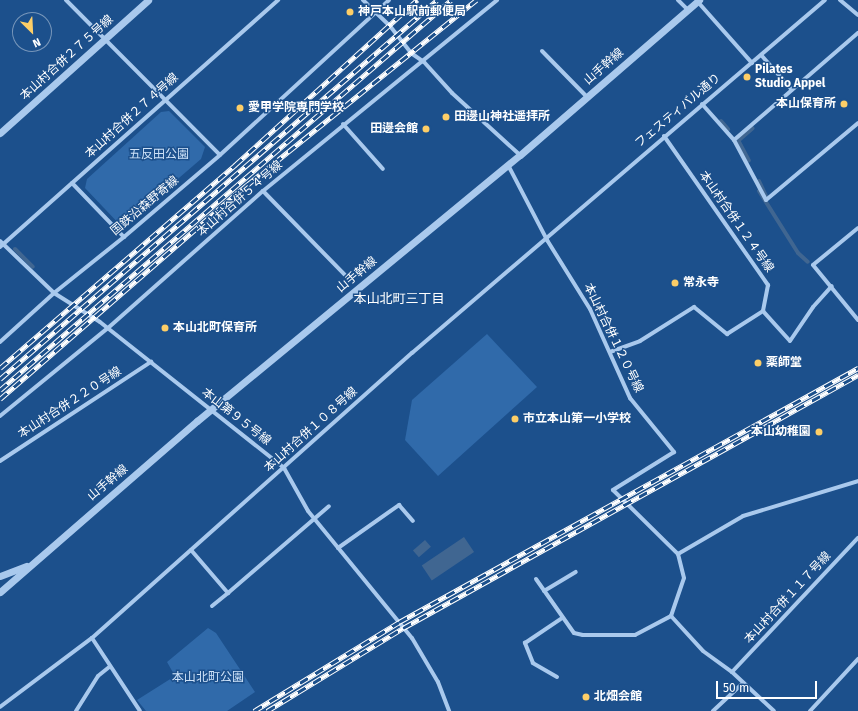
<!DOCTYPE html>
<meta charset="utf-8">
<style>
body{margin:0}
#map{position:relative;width:858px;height:711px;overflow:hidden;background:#1c508c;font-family:"Fira Sans","Noto Sans JP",sans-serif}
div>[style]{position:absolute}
.green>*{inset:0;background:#306aaa}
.water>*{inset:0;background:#406691;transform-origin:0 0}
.stream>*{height:4px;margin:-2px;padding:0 2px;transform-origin:2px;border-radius:2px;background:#406691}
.minor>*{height:4px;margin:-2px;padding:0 2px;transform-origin:2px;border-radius:2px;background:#a9c9ed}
.tertiary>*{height:7px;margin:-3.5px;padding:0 3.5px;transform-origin:3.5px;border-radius:3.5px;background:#a9c9ed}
.rail>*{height:4.5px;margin-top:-2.25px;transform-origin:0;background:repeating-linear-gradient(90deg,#1c508c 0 9px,#fff 0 18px);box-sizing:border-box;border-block:1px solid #fff}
.dots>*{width:11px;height:11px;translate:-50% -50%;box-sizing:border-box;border:2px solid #1c508c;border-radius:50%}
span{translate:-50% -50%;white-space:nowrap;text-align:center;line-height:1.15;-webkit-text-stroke:3px #1c508c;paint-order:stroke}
.poi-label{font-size:12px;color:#fff;font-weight:700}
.left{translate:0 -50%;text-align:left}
.right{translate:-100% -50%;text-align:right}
.street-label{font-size:12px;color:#fff}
.park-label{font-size:12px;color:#cfe3f9}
.neighbourhood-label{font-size:13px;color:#fff}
.north{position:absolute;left:12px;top:12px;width:40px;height:40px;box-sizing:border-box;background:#1c508c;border:1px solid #7796ba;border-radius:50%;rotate:156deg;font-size:11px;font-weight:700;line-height:16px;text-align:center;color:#fff}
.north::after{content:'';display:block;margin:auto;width:14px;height:18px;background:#fdce67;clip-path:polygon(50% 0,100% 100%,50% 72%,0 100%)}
.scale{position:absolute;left:716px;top:681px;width:101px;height:18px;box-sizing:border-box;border:2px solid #fff;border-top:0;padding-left:5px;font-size:12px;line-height:14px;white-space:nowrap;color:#fff;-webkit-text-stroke:3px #1c508c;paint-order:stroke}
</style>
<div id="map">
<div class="green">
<i style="clip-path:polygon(169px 111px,205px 147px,201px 159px,122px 227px,85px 188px,87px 179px,161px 112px)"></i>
<i style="clip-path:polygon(487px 334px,537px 387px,438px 476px,405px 440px,412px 400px)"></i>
<i style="clip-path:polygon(208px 628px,216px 633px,255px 692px,227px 711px,146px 711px,137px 700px,175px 676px,167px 662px)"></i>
</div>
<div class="water">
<i style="left:464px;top:537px;width:18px;height:51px;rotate:56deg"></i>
<i style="left:425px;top:540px;width:9px;height:16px;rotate:49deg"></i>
</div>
<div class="stream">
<i style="left:721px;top:121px;width:11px;rotate:49deg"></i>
<i style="left:739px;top:140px;width:18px;rotate:-41deg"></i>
<i style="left:739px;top:142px;width:21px;rotate:62deg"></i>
<i style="left:759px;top:181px;width:17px;rotate:65deg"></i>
<i style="left:759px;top:191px;width:73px;rotate:57.8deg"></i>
<i style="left:798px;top:253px;width:13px;rotate:42deg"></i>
<i style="left:15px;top:249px;width:25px;rotate:45deg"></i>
</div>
<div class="minor">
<i style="left:66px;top:0;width:218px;rotate:45.2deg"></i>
<i style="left:363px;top:0;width:37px;rotate:44deg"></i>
<i style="left:390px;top:26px;width:34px;rotate:52deg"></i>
<i style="left:411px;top:53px;width:16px;rotate:35deg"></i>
<i style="left:424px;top:62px;width:42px;rotate:47.9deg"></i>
<i style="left:452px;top:93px;width:92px;rotate:42.4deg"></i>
<i style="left:678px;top:0;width:13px;rotate:45deg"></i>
<i style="left:840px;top:0;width:23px;rotate:40deg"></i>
<i style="left:697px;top:1px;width:83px;rotate:48.4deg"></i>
<i style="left:542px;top:51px;width:64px;rotate:45.6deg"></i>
<i style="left:762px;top:56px;width:45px;rotate:48.6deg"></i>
<i style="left:702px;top:104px;width:48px;rotate:48.4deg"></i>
<i style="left:734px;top:140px;width:68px;rotate:61.9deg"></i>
<i style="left:766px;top:200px;width:120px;rotate:-39.9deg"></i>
<i style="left:343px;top:124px;width:60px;rotate:48.4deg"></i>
<i style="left:664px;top:136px;width:182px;rotate:55.1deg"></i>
<i style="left:768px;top:285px;width:26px;rotate:101deg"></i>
<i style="left:763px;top:311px;width:40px;rotate:48deg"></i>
<i style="left:790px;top:341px;width:41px;rotate:-55.9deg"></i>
<i style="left:813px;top:307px;width:28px;rotate:-48deg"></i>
<i style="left:734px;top:140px;width:164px;rotate:-40.8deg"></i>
<i style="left:508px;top:165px;width:85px;rotate:62.5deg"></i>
<i style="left:547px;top:240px;width:81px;rotate:58.1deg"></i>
<i style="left:590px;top:309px;width:98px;rotate:65.8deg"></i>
<i style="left:630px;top:398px;width:70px;rotate:50.8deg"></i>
<i style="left:674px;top:452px;width:72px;rotate:148.1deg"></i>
<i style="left:613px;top:490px;width:91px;rotate:44.6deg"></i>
<i style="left:678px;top:554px;width:75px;rotate:-30.3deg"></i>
<i style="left:743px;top:516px;width:120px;rotate:-16.9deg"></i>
<i style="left:72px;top:183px;width:75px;rotate:46.1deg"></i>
<i style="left:263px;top:191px;width:119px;rotate:45.7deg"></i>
<i style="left:858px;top:228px;width:58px;rotate:140.6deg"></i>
<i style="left:813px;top:265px;width:71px;rotate:50.7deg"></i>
<i style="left:0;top:241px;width:75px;rotate:43.9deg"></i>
<i style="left:54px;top:293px;width:54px;rotate:32.2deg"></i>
<i style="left:100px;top:322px;width:235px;rotate:38.4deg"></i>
<i style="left:284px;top:468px;width:49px;rotate:60.8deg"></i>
<i style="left:308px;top:511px;width:164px;rotate:50.7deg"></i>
<i style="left:412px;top:638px;width:51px;rotate:59.4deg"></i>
<i style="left:438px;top:682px;width:31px;rotate:69deg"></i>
<i style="left:0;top:247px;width:372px;rotate:-41.6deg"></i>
<i style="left:0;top:342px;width:73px;rotate:-42.2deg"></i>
<i style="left:54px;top:293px;width:90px;rotate:-38.7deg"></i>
<i style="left:124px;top:237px;width:126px;rotate:-40.5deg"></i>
<i style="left:220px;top:155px;width:229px;rotate:-42.5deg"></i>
<i style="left:610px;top:352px;width:32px;rotate:-20deg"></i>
<i style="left:640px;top:341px;width:64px;rotate:-32.2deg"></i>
<i style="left:694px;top:307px;width:43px;rotate:39.3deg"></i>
<i style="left:727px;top:334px;width:43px;rotate:-32.6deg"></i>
<i style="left:0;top:416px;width:139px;rotate:-39.2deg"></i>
<i style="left:108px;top:328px;width:207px;rotate:-41.5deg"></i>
<i style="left:263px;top:191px;width:302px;rotate:-39.2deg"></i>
<i style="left:0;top:461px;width:181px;rotate:-33.3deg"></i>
<i style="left:338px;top:548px;width:75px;rotate:-35.2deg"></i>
<i style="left:399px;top:505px;width:21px;rotate:49deg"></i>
<i style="left:191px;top:550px;width:57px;rotate:49.3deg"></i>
<i style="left:228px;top:593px;width:133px;rotate:-40.7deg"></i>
<i style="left:536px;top:579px;width:66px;rotate:54.9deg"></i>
<i style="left:574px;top:633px;width:9px;rotate:13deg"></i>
<i style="left:583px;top:635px;width:52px"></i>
<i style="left:635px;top:635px;width:41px;rotate:-27.8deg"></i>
<i style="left:671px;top:616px;width:40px;rotate:-71.1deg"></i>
<i style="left:684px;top:578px;width:25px;rotate:-104deg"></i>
<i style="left:544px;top:591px;width:37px;rotate:-31deg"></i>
<i style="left:212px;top:606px;width:21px;rotate:-39deg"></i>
<i style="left:671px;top:616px;width:47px;rotate:47.6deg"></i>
<i style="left:703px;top:651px;width:36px;rotate:36deg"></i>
<i style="left:732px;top:672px;width:57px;rotate:42.9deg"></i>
<i style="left:92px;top:638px;width:87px;rotate:56.7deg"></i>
<i style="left:732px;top:672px;width:184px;rotate:-46.8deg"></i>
<i style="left:557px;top:677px;width:28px;rotate:-150deg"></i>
<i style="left:533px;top:663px;width:22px;rotate:-112deg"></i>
<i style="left:525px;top:643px;width:45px;rotate:-34deg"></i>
<i style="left:0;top:707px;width:115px;rotate:-36.9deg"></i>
<i style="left:92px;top:638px;width:429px;rotate:-41.7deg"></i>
<i style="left:412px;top:353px;width:543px;rotate:-40.52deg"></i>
<i style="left:76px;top:711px;width:41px;rotate:-57.8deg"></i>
<i style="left:98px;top:676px;width:14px;rotate:-39deg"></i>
<i style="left:713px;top:711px;width:41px;rotate:-43deg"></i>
<i style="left:810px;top:711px;width:71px;rotate:-47.3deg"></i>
</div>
<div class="tertiary">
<i style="left:0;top:133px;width:199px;rotate:-41.9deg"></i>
<i style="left:0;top:576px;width:28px;rotate:-21deg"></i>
<i style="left:0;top:592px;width:261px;rotate:-41deg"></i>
<i style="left:197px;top:421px;width:418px;rotate:-39.5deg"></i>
<i style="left:520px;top:155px;width:237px;rotate:-40.9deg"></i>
</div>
<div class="rail">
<i style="left:0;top:368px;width:311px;rotate:-40.8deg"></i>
<i style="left:235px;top:165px;width:246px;rotate:-42.2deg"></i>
<i style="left:0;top:379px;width:578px;rotate:-40.93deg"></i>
<i style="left:0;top:390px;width:596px;rotate:-40.85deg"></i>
<i style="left:0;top:399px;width:308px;rotate:-41deg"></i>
<i style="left:232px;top:197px;width:314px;rotate:-38.9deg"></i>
<i style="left:254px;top:711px;width:170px;rotate:-31.5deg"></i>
<i style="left:399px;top:622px;width:525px;rotate:-28.96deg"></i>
<i style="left:267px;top:711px;width:159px;rotate:-31.4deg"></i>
<i style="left:403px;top:628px;width:521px;rotate:-29.08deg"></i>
</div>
<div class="dots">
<i style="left:350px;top:12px;background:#fdce67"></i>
<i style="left:747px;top:77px;background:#fdce67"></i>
<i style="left:844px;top:104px;background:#fdce67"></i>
<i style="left:240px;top:108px;background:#fdce67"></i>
<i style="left:446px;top:117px;background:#fdce67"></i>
<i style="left:426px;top:129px;background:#fdce67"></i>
<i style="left:675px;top:283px;background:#fdce67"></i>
<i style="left:165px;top:328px;background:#fdce67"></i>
<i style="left:758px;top:363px;background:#fdce67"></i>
<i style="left:515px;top:419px;background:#fdce67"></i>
<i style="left:819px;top:432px;background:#fdce67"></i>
<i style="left:586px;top:697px;background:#fdce67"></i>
</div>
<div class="poi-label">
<span class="left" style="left:358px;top:12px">神戸本山駅前郵便局</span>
<span class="left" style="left:755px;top:77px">Pilates<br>Studio Appel</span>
<span class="right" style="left:836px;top:104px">本山保育所</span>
<span class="left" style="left:248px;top:108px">愛甲学院専門学校</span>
<span class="left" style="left:454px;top:117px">田邊山神社遥拝所</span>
<span class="right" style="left:418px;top:129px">田邊会館</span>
<span class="left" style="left:683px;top:283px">常永寺</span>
<span class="left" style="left:173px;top:328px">本山北町保育所</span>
<span class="left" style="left:766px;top:363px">薬師堂</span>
<span class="left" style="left:523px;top:419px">市立本山第一小学校</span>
<span class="right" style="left:811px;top:432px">本山幼稚園</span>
<span class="left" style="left:594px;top:697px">北畑会館</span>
</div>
<div class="street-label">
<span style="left:67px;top:58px;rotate:-42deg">本山村合併２７５号線</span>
<span style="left:604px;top:67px;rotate:-41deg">山手幹線</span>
<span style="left:678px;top:111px;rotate:-40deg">フェスティバル通り</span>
<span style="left:132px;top:116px;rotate:-42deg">本山村合併２７４号線</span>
<span style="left:240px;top:199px;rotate:-41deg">本山村合併５４号線</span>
<span style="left:145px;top:206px;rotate:-40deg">国鉄沿森野寄線</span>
<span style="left:736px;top:222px;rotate:55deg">本山村合併１２４号線</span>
<span style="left:357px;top:275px;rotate:-40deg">山手幹線</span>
<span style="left:613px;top:338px;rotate:64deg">本山村合併１２０号線</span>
<span style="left:70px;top:403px;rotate:-33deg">本山村合併２２０号線</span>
<span style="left:236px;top:417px;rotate:38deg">本山第９５号線</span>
<span style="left:311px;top:430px;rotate:-42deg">本山村合併１０８号線</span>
<span style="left:108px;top:483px;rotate:-40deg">山手幹線</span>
<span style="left:788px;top:598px;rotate:-47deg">本山村合併１１７号線</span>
</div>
<div class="park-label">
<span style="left:159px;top:155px">五反田公園</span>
<span style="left:208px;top:678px">本山北町公園</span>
</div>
<div class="neighbourhood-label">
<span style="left:399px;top:299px">本山北町三丁目</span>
</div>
<div class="north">N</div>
<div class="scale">50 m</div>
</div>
